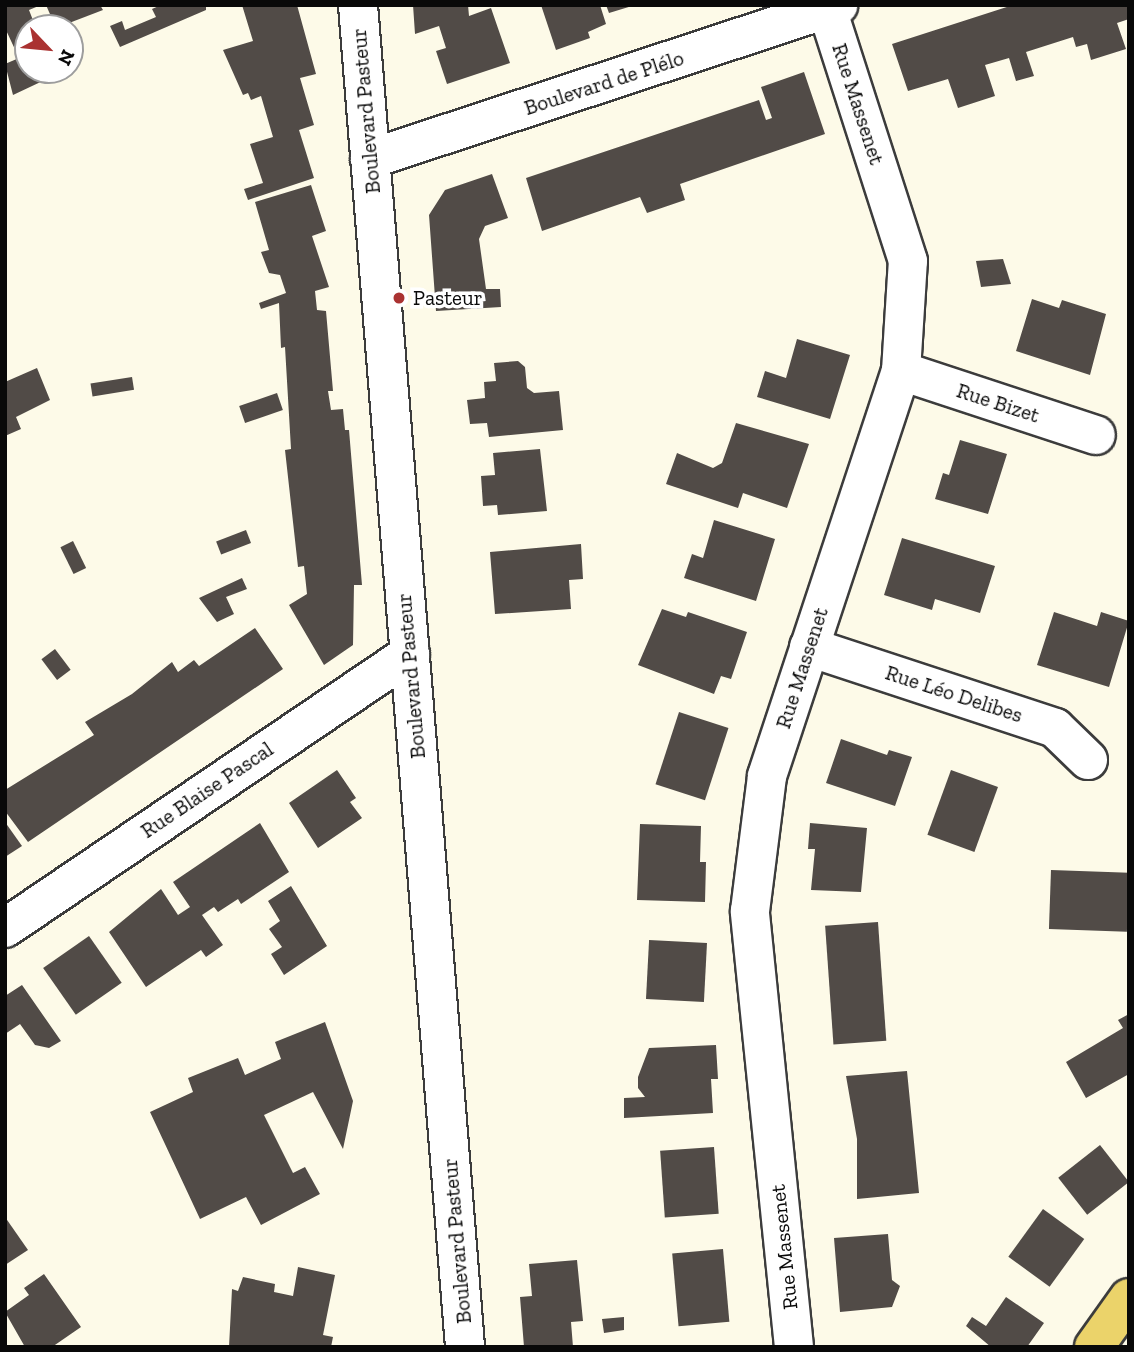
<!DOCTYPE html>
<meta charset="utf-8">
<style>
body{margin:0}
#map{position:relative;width:1134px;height:1352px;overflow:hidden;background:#fdfae8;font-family:"Zilla Slab",serif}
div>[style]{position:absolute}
.building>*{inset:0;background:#514b47;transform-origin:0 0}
.roads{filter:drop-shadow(2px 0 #3c3c3c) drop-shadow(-2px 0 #3c3c3c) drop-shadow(0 2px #3c3c3c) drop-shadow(0 -2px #3c3c3c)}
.minor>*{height:38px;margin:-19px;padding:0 19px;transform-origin:19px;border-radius:19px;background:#fff}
.major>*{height:38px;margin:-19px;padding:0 19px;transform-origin:19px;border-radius:19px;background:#ebd36a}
.dots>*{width:19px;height:19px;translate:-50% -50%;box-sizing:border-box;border:4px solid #fff;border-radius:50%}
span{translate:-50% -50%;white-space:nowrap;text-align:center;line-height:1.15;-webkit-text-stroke:7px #fff;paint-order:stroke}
.street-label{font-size:21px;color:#090909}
.poi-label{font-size:21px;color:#090909}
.left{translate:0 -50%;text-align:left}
.frame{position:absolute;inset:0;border:7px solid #090909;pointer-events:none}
.north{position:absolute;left:14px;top:14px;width:70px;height:70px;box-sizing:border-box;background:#fff;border:2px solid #9d9d9d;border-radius:50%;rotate:116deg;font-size:19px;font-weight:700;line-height:28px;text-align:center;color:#090909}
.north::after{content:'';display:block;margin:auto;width:24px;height:32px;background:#aa3231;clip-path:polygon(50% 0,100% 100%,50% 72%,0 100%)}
</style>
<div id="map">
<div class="building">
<i style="clip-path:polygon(5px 5px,41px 5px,29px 10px,36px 28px,28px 28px,28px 70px,66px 70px,13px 95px,5px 64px,19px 58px,5px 28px)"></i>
<i style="clip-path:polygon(46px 5px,100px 5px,103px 10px,56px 28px)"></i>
<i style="clip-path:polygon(161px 5px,206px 5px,206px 10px,120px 47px,110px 26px,122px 21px,125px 30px,156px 17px,152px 9px)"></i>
<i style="clip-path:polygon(242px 5px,297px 5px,316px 74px,300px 78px,314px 125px,299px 130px,314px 178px,248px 200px,244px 189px,263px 183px,250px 144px,273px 137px,261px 96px,251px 100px,248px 93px,243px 95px,223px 50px,253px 41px)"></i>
<i style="clip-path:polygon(413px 5px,468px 5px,469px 16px,491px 8px,510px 63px,447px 84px,436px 51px,446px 48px,439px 26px,415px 34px)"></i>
<i style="clip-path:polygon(541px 5px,600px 5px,606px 24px,588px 32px,590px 38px,556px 50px)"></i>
<i style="clip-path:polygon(606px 5px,632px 5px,632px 6px,609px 13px)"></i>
<i style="clip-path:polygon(1013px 5px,1129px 5px,1129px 19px,1117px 23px,1126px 49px,1091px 60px,1087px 44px,1076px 47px,1073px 37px,1026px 52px,1034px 76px,1016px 81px,1009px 58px,985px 65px,995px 96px,958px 108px,948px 79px,908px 91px,892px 44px)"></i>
<i style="clip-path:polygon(804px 72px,825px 134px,680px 184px,685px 200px,647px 213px,640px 197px,542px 231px,526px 178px,759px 100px,766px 120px,772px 118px,761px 87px)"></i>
<i style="clip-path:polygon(492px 174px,508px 218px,485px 226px,479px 239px,486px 289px,500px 289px,501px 307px,436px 311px,429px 215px,445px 190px)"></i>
<i style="clip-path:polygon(311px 185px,326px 231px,312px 236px,329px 287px,315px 291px,317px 310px,326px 311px,333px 391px,328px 391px,331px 410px,343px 409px,345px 430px,349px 430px,362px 585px,354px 585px,353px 645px,324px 665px,289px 605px,307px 594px,304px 566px,298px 567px,285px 450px,291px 449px,285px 347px,281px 348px,279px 303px,261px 309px,259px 303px,286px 293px,280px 275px,269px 273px,261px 252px,269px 250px,255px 202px)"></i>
<i style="clip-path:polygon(1003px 259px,1011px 284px,981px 287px,976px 261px)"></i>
<i style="clip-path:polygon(1032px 299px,1059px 308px,1062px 300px,1106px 314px,1090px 375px,1016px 351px)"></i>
<i style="clip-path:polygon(797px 339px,850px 355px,830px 419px,757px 397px,765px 371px,786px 378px)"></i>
<i style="clip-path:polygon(518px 361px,525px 367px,527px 388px,534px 393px,559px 391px,563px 430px,489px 437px,487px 423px,470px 424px,467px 400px,485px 398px,484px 382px,496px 381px,494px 363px)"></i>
<i style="clip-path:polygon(37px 368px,50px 400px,16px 417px,21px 429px,5px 436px,5px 382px)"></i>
<i style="left:132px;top:377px;width:13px;height:42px;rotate:81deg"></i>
<i style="left:277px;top:393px;width:18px;height:40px;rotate:71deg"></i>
<i style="clip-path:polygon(736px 423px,809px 444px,787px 508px,743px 493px,738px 508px,666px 484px,677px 453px,713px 468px,722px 463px)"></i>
<i style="clip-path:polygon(960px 440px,1007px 454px,988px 514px,935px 499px,943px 473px,949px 475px)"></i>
<i style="clip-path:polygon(540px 449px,547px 511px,498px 515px,497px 505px,483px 506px,481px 476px,495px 475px,493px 453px)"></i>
<i style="clip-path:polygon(714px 520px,775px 539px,756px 601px,684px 578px,692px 554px,703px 558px)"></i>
<i style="left:246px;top:530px;width:14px;height:32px;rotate:69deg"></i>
<i style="clip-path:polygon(902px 538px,995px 566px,980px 613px,935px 599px,932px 610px,884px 595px)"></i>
<i style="left:73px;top:541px;width:30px;height:14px;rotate:64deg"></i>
<i style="clip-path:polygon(581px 544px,583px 579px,569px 580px,571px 609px,495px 614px,490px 552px)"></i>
<i style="clip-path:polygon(242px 578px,247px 589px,226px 597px,234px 614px,217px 622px,199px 598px)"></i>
<i style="clip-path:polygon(662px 609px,686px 617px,688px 612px,747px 632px,731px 679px,721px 676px,714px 694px,638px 665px)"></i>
<i style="clip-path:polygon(1054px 612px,1097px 626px,1101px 612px,1129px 621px,1109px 687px,1037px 665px)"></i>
<i style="clip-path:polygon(255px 628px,283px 669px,28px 842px,5px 811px,5px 790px,94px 735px,85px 722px,132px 694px,172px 662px,178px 672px,194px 660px,199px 666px)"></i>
<i style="left:55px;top:649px;width:26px;height:17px;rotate:53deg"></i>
<i style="left:679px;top:712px;width:52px;height:76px;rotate:18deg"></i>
<i style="clip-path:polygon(841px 739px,887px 755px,889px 750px,912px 757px,895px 806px,826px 783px)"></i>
<i style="clip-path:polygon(337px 770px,356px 798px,350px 802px,362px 818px,318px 848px,289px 803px)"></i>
<i style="left:951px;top:770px;width:50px;height:69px;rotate:20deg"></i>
<i style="clip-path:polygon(5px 822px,22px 846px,5px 857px)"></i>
<i style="clip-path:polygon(260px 823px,289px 872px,241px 904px,238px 899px,218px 912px,214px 907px,202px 915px,223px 945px,206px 957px,201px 950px,146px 987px,109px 932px,161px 889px,178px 915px,190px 907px,173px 882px)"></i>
<i style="clip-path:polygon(810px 823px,867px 828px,861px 892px,811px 890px,815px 849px,808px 849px)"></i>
<i style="clip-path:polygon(640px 824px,701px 826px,700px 862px,706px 862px,705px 902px,637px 900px)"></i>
<i style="left:1051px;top:870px;width:78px;height:59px;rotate:2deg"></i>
<i style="clip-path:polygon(291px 886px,327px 946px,284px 975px,271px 954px,282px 947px,269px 929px,280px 921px,268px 901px)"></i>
<i style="left:878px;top:922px;width:119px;height:53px;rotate:86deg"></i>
<i style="left:89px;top:936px;width:57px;height:56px;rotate:55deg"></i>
<i style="left:707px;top:943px;width:59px;height:58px;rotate:93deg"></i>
<i style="clip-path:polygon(22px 985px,61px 1041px,49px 1048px,35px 1045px,20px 1024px,5px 1034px,5px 996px)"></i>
<i style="clip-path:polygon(1129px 1014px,1129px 1074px,1086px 1098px,1066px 1062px,1123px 1028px,1118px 1020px)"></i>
<i style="clip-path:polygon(325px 1022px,353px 1101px,343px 1149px,313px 1092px,264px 1115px,293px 1173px,305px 1167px,320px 1194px,261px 1225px,246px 1197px,200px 1219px,150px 1112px,193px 1092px,188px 1078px,238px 1058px,245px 1075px,281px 1059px,275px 1042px)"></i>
<i style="clip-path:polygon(716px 1045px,718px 1079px,711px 1079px,713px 1113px,624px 1118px,624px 1098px,645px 1097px,638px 1088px,638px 1077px,649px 1048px)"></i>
<i style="clip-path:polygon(907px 1071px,919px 1193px,857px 1199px,857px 1139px,846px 1076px)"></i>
<i style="left:1100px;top:1145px;width:47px;height:53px;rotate:52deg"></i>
<i style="left:714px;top:1147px;width:67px;height:54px;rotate:86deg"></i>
<i style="left:1043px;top:1209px;width:51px;height:59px;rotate:36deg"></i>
<i style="clip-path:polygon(5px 1217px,28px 1250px,5px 1265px)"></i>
<i style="clip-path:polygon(888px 1234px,892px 1280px,900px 1286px,892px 1307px,840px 1312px,834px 1238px)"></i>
<i style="left:723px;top:1249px;width:73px;height:51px;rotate:85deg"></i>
<i style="clip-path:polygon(577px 1260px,583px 1321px,571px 1322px,573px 1347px,524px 1347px,520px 1297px,532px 1296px,529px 1264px)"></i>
<i style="clip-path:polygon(298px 1267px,335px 1275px,323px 1335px,333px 1337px,331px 1347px,229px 1347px,232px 1289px,238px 1291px,243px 1277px,275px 1284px,274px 1292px,293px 1296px)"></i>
<i style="clip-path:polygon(44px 1274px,81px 1327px,52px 1347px,25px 1347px,5px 1312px,29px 1295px,24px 1288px)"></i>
<i style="clip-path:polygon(1006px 1297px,1044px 1323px,1027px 1347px,991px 1347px,966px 1326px,972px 1317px,986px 1326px)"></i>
<i style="clip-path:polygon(624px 1317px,624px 1330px,604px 1333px,602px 1319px)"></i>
</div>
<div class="roads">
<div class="minor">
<i style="left:358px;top:5px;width:1346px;rotate:85.44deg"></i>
<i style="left:370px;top:159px;width:493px;rotate:-18.2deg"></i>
<i style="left:901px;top:371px;width:205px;rotate:18.2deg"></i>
<i style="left:809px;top:647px;width:259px;rotate:18.2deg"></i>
<i style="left:1055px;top:728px;width:46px;rotate:44.1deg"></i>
<i style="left:5px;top:928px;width:489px;rotate:-34.1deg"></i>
<i style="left:794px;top:1347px;width:438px;rotate:-95.8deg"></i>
<i style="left:750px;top:911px;width:136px;rotate:-82.8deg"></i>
<i style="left:767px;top:776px;width:427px;rotate:-71.7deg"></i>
<i style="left:901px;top:371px;width:110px;rotate:-86.4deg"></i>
<i style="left:908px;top:261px;width:266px;rotate:-107.8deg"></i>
</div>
<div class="major">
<i style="left:1094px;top:1347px;width:60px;rotate:-54.5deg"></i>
</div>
</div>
<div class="dots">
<i style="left:399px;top:298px;background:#aa3231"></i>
</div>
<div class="street-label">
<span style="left:604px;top:83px;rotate:-18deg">Boulevard de Plélo</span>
<span style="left:858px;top:104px;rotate:72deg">Rue Massenet</span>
<span style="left:366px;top:111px;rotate:-95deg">Boulevard Pasteur</span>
<span style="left:998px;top:403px;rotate:18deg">Rue Bizet</span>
<span style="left:802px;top:668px;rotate:-72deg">Rue Massenet</span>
<span style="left:411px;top:676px;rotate:-95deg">Boulevard Pasteur</span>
<span style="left:954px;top:694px;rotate:18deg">Rue Léo Delibes</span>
<span style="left:207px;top:790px;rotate:-34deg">Rue Blaise Pascal</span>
<span style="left:457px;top:1241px;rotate:-95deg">Boulevard Pasteur</span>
<span style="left:784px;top:1247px;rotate:-96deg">Rue Massenet</span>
</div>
<div class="poi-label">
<span class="left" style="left:413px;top:298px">Pasteur</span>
</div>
<div class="frame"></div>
<div class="north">N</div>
</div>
